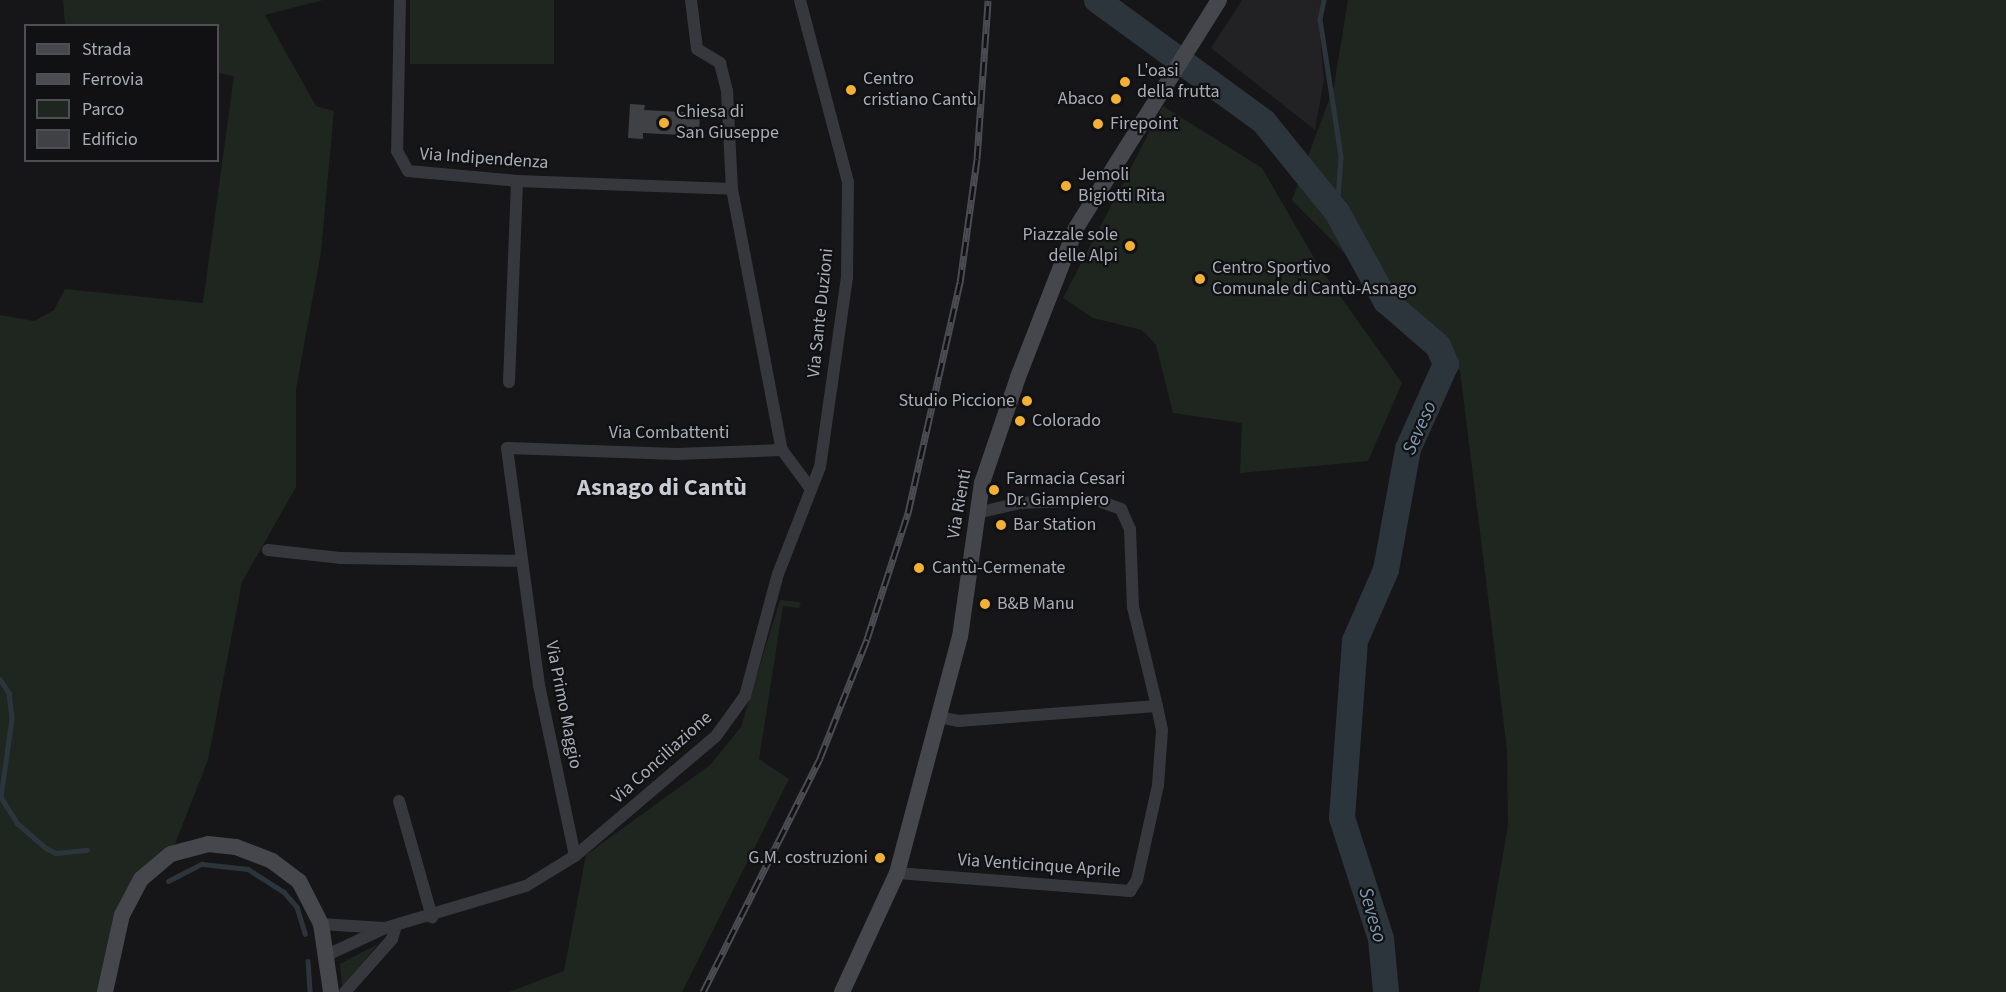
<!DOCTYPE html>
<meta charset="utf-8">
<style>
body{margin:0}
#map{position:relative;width:2006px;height:992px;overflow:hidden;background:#161618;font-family:"Source Sans 3",sans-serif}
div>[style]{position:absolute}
.built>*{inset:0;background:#222225}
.green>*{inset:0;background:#1e261f;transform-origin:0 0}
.stream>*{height:4.5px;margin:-2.25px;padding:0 2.25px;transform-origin:2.25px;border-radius:2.25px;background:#2c353c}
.river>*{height:26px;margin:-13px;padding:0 13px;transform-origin:13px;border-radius:13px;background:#2c353c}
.building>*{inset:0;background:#404145}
.minor>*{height:12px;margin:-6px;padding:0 6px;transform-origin:6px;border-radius:6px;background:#37383d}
.secondary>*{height:16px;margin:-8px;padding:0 8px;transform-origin:8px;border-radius:8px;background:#45474d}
.rail>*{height:7px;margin-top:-3.5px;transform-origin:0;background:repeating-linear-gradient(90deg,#111113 0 14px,#4a4c52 0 28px);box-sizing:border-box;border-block:2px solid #4a4c52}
.dots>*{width:16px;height:16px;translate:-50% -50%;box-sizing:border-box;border:3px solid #111113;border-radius:50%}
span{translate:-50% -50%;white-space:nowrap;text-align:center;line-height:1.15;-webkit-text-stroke:4.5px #111113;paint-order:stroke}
.poi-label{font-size:18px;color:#a8adb8}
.left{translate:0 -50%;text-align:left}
.right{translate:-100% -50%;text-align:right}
.street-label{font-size:18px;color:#a8adb8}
.water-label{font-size:20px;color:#7f9bb3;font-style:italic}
.district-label{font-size:24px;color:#c9ccd4;font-weight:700}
.legend{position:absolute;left:24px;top:24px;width:195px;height:138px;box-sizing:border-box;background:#111113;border:2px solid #4d4f55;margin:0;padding:8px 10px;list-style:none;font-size:18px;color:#a8adb8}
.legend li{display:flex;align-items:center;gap:12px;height:30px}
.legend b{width:30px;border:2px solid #4d4f55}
</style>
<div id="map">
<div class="built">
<i style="clip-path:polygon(1242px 0,1321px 0,1318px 16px,1324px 79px,1315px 130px,1211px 48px)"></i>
</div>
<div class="green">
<i style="clip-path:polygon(63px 0,323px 0,265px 15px,316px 106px,334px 111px,321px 252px,296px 389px,296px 487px,242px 582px,208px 760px,171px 854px,141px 879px,105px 992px,0 992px,0 315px,34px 321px,54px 310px,65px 289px,203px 303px,234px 76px,218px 73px,218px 26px,65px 25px)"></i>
<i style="left:410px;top:0;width:144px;height:64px"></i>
<i style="clip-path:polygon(1348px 0,2006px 0,2006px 992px,1479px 992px,1508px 826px,1507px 750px,1460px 371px,1292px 200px,1334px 86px)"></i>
<i style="clip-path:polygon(1163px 106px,1262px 168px,1320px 268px,1402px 383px,1368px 461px,1240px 473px,1242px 423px,1173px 413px,1156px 345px,1142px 330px,1093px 318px,1063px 298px)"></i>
<i style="clip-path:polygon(780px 600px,801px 602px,799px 608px,783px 606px,759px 759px,789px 779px,682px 992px,509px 992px,564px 971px,586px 855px,710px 765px,741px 727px)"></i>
<i style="clip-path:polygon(378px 944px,342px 987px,340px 964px)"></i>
</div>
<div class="stream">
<i style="left:1324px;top:0;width:19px;rotate:102deg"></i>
<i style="left:1320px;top:19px;width:140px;rotate:81.3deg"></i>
<i style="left:1341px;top:157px;width:55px;rotate:94.2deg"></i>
<i style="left:0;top:679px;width:17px;rotate:57deg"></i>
<i style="left:9px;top:693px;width:26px;rotate:83deg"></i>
<i style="left:12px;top:719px;width:79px;rotate:98deg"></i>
<i style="left:1px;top:797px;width:31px;rotate:58deg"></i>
<i style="left:17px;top:823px;width:38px;rotate:41deg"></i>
<i style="left:46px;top:848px;width:11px;rotate:27deg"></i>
<i style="left:56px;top:853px;width:31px;rotate:-6deg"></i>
<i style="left:168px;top:881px;width:38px;rotate:-27deg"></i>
<i style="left:202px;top:864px;width:46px;rotate:6.2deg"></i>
<i style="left:248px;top:869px;width:43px;rotate:32.6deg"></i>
<i style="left:284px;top:892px;width:20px;rotate:49deg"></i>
<i style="left:297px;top:907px;width:28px;rotate:73deg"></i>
<i style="left:308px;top:961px;width:31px;rotate:86deg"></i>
</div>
<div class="river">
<i style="left:1097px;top:0;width:207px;rotate:36.1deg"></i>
<i style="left:1264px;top:122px;width:116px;rotate:51deg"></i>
<i style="left:1337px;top:212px;width:102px;rotate:61.2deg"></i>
<i style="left:1386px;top:301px;width:69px;rotate:40.9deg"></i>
<i style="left:1438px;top:346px;width:20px;rotate:66deg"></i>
<i style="left:1446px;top:364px;width:93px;rotate:114.1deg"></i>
<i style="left:1408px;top:449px;width:123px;rotate:100.3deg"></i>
<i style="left:1386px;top:570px;width:77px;rotate:113.6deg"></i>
<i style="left:1355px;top:641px;width:177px;rotate:94.2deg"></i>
<i style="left:1342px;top:818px;width:127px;rotate:72.1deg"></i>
<i style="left:1381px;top:939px;width:53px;rotate:84.6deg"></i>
</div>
<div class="building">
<i style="clip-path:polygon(630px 104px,645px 105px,644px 110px,700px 113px,699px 136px,643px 133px,643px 139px,628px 138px)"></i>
</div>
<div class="minor">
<i style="left:400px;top:0;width:151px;rotate:91.1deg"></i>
<i style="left:397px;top:151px;width:23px;rotate:61deg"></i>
<i style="left:408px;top:171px;width:109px;rotate:5.2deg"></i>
<i style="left:517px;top:181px;width:215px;rotate:2.1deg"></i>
<i style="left:691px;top:0;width:49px;rotate:83deg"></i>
<i style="left:697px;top:49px;width:27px;rotate:31deg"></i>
<i style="left:720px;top:63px;width:29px;rotate:76deg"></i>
<i style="left:727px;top:91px;width:98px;rotate:87.1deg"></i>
<i style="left:732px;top:189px;width:266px;rotate:79.2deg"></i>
<i style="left:509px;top:382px;width:201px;rotate:-87.7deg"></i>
<i style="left:977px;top:513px;width:43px;rotate:-13.4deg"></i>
<i style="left:1019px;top:503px;width:77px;rotate:-2.2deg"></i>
<i style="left:1096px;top:500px;width:27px;rotate:20deg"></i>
<i style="left:1121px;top:509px;width:22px;rotate:66deg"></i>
<i style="left:1130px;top:529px;width:78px;rotate:87.8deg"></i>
<i style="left:1133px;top:607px;width:102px;rotate:76.4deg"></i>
<i style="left:268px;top:550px;width:72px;rotate:6.3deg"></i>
<i style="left:340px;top:558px;width:181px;rotate:0.9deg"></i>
<i style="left:399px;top:801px;width:121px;rotate:74.1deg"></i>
<i style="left:575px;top:856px;width:175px;rotate:-101.9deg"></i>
<i style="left:539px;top:685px;width:239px;rotate:-97.7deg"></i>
<i style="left:507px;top:448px;width:170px;rotate:2deg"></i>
<i style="left:677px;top:454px;width:105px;rotate:-2.2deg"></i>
<i style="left:782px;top:450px;width:49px;rotate:53.4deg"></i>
<i style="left:897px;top:873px;width:234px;rotate:4.4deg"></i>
<i style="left:1130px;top:891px;width:13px;rotate:-58deg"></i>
<i style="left:1137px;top:880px;width:97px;rotate:-77.5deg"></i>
<i style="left:1158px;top:785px;width:55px;rotate:-85.8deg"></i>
<i style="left:1162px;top:730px;width:25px;rotate:-102deg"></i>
<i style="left:1157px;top:706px;width:199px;rotate:175.7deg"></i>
<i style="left:959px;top:721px;width:20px;rotate:-169deg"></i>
<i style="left:321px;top:924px;width:63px;rotate:3.6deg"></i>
<i style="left:327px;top:955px;width:64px;rotate:-25deg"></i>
<i style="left:385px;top:928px;width:147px;rotate:-16.6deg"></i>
<i style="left:526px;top:886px;width:57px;rotate:-31.5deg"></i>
<i style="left:575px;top:856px;width:185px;rotate:-40.4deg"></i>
<i style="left:716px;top:736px;width:49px;rotate:-54.1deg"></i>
<i style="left:745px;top:696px;width:126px;rotate:-74.9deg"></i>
<i style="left:778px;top:574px;width:115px;rotate:-68.6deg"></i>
<i style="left:820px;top:467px;width:192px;rotate:-81.9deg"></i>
<i style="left:847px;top:277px;width:95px;rotate:-89.4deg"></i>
<i style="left:848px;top:182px;width:188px;rotate:-104.8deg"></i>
<i style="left:345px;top:992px;width:71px;rotate:-48.4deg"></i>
<i style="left:392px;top:939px;width:14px;rotate:-73deg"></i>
</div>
<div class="secondary">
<i style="left:105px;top:992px;width:79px;rotate:-77.6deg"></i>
<i style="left:122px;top:915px;width:41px;rotate:-62.2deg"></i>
<i style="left:141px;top:879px;width:39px;rotate:-40deg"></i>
<i style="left:171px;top:854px;width:38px;rotate:-15deg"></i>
<i style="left:208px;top:844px;width:28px;rotate:6deg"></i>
<i style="left:236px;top:847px;width:39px;rotate:21deg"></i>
<i style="left:272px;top:861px;width:34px;rotate:37deg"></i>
<i style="left:299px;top:881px;width:48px;rotate:62.9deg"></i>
<i style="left:321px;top:924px;width:69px;rotate:81.6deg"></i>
<i style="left:842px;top:992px;width:131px;rotate:-65.2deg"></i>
<i style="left:897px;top:873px;width:244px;rotate:-75.1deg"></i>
<i style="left:960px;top:637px;width:156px;rotate:-81.9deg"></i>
<i style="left:982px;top:483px;width:112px;rotate:-71.2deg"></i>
<i style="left:1018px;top:377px;width:160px;rotate:-68.7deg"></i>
<i style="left:1076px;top:228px;width:269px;rotate:-57.9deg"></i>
</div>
<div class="rail">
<i style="left:703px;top:992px;width:262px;rotate:-63.4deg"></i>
<i style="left:820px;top:758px;width:128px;rotate:-68.4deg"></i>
<i style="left:867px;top:639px;width:133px;rotate:-72deg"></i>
<i style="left:908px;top:513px;width:236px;rotate:-77.3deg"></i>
<i style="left:960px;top:283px;width:125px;rotate:-82.2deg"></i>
<i style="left:977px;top:159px;width:159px;rotate:-86deg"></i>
</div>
<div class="dots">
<i style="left:1125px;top:82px;background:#f2b134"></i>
<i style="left:851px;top:90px;background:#f2b134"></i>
<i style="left:1116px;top:99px;background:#f2b134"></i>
<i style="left:664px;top:123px;background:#f2b134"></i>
<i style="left:1098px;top:124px;background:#f2b134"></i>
<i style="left:1066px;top:186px;background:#f2b134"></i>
<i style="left:1130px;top:246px;background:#f2b134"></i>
<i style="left:1200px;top:279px;background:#f2b134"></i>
<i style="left:1027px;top:401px;background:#f2b134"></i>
<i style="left:1020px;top:421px;background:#f2b134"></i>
<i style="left:994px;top:490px;background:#f2b134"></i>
<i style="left:1001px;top:525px;background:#f2b134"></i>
<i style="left:919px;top:568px;background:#f2b134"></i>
<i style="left:985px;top:604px;background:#f2b134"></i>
<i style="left:880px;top:858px;background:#f2b134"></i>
</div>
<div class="poi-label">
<span class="left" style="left:1137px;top:82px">L'oasi<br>della frutta</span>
<span class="left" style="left:863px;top:90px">Centro<br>cristiano Cantù</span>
<span class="right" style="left:1104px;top:99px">Abaco</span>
<span class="left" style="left:676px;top:123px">Chiesa di<br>San Giuseppe</span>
<span class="left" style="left:1110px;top:124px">Firepoint</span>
<span class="left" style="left:1078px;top:186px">Jemoli<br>Bigiotti Rita</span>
<span class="right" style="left:1118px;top:246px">Piazzale sole<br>delle Alpi</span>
<span class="left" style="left:1212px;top:279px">Centro Sportivo<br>Comunale di Cantù-Asnago</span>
<span class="right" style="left:1015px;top:401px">Studio Piccione</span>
<span class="left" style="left:1032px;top:421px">Colorado</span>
<span class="left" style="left:1006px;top:490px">Farmacia Cesari<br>Dr. Giampiero</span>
<span class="left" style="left:1013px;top:525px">Bar Station</span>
<span class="left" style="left:932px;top:568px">Cantù-Cermenate</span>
<span class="left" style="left:997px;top:604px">B&amp;B Manu</span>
<span class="right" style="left:868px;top:858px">G.M. costruzioni</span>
</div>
<div class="street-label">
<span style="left:484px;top:159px;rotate:4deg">Via Indipendenza</span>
<span style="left:821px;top:313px;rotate:-84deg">Via Sante Duzioni</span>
<span style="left:669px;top:433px">Via Combattenti</span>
<span style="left:960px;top:504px;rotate:-80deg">Via Rienti</span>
<span style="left:563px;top:705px;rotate:79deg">Via Primo Maggio</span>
<span style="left:662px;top:758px;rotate:-42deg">Via Conciliazione</span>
<span style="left:1039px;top:866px;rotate:4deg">Via Venticinque Aprile</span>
</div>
<div class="water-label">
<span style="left:1420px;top:428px;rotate:-66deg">Seveso</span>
<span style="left:1372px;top:915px;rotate:74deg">Seveso</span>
</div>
<div class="district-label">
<span style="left:662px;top:488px">Asnago di Cantù</span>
</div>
<ul class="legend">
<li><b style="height:8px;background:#45474d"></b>Strada</li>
<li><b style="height:8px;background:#4a4c52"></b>Ferrovia</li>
<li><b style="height:16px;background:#1e261f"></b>Parco</li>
<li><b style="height:16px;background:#404145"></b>Edificio</li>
</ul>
</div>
